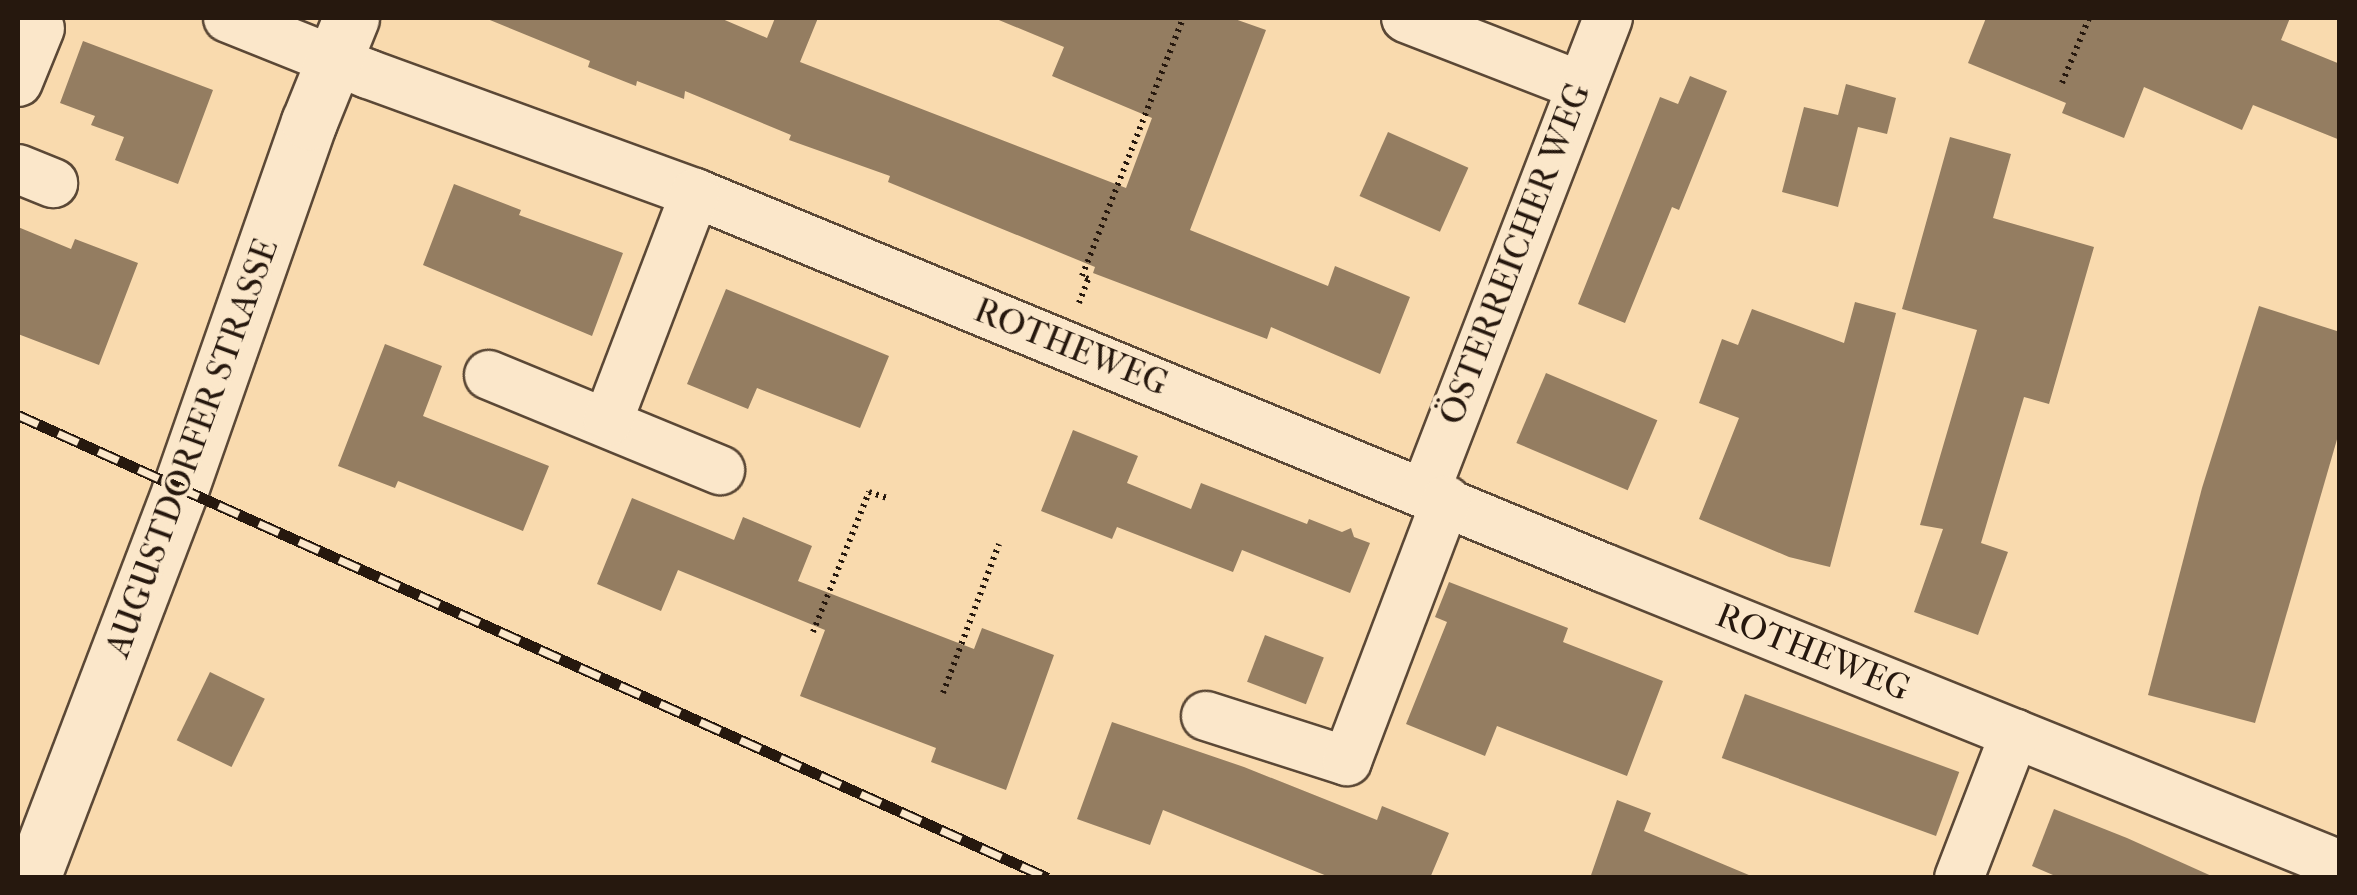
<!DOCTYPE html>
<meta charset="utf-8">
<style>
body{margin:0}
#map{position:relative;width:2357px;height:895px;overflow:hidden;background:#f9daae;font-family:"IM FELL French Canon",serif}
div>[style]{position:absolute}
.building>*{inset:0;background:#947d61;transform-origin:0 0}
.path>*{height:6px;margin-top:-3px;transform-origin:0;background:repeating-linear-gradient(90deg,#26180e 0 2.5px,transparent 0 7.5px)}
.roads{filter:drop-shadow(2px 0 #5b4836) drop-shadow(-2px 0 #5b4836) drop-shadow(0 2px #5b4836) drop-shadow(0 -2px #5b4836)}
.street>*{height:48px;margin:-24px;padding:0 24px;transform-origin:24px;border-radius:24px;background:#fbe7ca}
.secondary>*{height:55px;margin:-27.5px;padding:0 27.5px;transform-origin:27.5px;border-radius:27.5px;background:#fbe7ca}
.rail>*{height:11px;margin-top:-5.5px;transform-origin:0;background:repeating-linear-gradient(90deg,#fbe7ca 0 22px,#26180e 0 44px);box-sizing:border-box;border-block:2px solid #26180e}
span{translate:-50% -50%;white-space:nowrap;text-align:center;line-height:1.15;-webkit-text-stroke:8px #fbe7ca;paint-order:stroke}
.street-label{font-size:35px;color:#26180e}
.frame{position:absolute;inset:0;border:20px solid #26180e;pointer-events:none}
</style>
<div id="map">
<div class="building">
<i style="clip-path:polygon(485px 18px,720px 18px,767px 38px,775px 18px,818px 18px,800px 62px,1126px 188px,1152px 118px,1052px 76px,1064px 47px,994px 18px,1232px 18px,1266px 30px,1190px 230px,1328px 286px,1335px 266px,1410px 297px,1380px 374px,1271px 327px,1267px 339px,1093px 273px,1095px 267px,888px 182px,890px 176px,789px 140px,791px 135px,685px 91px,684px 99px,637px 81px,636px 86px,588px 67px,590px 61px)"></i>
<i style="clip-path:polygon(1986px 18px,2290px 18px,2281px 40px,2340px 64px,2340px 140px,2253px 105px,2242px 130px,2144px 87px,2124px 138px,2062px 113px,2066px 103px,1968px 63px)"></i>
<i style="clip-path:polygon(83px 41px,213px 90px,178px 184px,115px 160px,124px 137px,91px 125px,95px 116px,60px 103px)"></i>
<i style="clip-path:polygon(1690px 76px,1727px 91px,1679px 210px,1672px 207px,1625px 323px,1578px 304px,1660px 97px,1678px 104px)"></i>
<i style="clip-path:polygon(1846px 84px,1896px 98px,1887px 134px,1858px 127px,1838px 207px,1782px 192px,1804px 107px,1838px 115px)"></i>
<i style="left:1388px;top:132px;width:88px;height:70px;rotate:24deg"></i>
<i style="clip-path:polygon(1950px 137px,2011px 154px,1993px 218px,2094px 247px,2049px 404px,2024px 397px,1981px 543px,2008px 552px,1978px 635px,1914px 612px,1943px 529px,1920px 525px,1977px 330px,1902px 309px)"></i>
<i style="clip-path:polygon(454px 184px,521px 210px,519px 215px,623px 253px,592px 336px,423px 265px)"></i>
<i style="clip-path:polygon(18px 227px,71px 249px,75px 239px,138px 263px,99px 365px,18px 334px)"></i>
<i style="clip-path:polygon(726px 289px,889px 356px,860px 428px,757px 388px,748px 409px,687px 384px)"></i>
<i style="clip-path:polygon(1855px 302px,1896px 313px,1830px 567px,1789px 557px,1699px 519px,1739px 418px,1699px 403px,1722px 339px,1738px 345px,1752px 309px,1844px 343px)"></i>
<i style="clip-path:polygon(2259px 306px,2340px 332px,2340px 429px,2255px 723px,2148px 695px,2202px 488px)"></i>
<i style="clip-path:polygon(385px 344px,442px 366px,423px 416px,549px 466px,523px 531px,398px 481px,395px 488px,338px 466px)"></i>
<i style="left:1546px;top:373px;width:121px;height:76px;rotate:23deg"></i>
<i style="clip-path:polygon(1073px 430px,1138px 456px,1127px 483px,1191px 509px,1201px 483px,1307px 524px,1309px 519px,1342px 532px,1351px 528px,1354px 537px,1370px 543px,1350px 593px,1242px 550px,1233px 572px,1117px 527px,1112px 539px,1041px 511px)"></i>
<i style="clip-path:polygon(632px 498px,734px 540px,743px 517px,812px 546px,798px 581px,974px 649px,982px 628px,1054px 655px,1006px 790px,931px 762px,936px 748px,800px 696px,825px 630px,678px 570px,661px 611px,597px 584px)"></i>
<i style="clip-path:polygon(1449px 582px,1568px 628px,1563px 642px,1663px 681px,1627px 776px,1497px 726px,1485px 756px,1406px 724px,1447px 622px,1435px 617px)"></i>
<i style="left:1265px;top:635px;width:63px;height:50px;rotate:21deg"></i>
<i style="left:210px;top:672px;width:61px;height:76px;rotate:26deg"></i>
<i style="left:1745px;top:694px;width:228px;height:68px;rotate:20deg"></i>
<i style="clip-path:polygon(1112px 722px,1244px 767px,1377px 820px,1382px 806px,1449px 833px,1430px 878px,1332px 878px,1163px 810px,1150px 845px,1077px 819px)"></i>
<i style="clip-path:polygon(1617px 800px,1651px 813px,1644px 831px,1756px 878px,1590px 878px)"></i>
<i style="clip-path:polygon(2054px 809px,2127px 838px,2216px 878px,2060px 878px,2032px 866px)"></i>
</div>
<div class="path">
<i style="left:2062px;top:83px;width:70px;rotate:-67.4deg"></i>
<i style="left:1079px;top:303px;width:26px;rotate:-69deg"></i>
<i style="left:1088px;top:279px;width:7px;rotate:-153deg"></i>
<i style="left:1082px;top:276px;width:277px;rotate:-68.6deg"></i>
<i style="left:813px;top:632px;width:151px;rotate:-68.2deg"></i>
<i style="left:869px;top:492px;width:22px;rotate:18deg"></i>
<i style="left:943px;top:693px;width:159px;rotate:-69.4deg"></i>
</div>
<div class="roads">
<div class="street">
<i style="left:228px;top:18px;width:151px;rotate:21.8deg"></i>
<i style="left:368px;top:74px;width:348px;rotate:20deg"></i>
<i style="left:695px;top:193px;width:983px;rotate:22.42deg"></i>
<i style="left:1604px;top:568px;width:794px;rotate:21.98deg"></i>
<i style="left:1406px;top:18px;width:186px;rotate:21.2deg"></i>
<i style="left:18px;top:82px;width:58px;rotate:-67.8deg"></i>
<i style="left:18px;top:169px;width:38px;rotate:22deg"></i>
<i style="left:489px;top:375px;width:250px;rotate:22.4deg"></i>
<i style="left:608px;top:421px;width:244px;rotate:-69.1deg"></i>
<i style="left:1425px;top:492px;width:508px;rotate:-68.89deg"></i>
<i style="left:1206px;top:716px;width:148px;rotate:17.7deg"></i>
<i style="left:1347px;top:761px;width:279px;rotate:-69.2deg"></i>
<i style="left:1959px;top:878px;width:155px;rotate:-68.9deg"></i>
</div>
<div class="secondary">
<i style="left:32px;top:878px;width:415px;rotate:-69.1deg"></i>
<i style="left:180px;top:490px;width:390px;rotate:-70.7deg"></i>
<i style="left:309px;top:122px;width:112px;rotate:-68deg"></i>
</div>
</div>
<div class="rail">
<i style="left:18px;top:415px;width:1129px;rotate:24.2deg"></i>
</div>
<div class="street-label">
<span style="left:1515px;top:254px;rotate:-69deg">ÖSTERREICHER WEG</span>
<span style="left:1071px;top:347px;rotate:22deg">ROTHEWEG</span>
<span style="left:192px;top:448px;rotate:-70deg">AUGUSTDORFER STRASSE</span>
<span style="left:1813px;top:652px;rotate:22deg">ROTHEWEG</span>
</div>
<div class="frame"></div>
</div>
